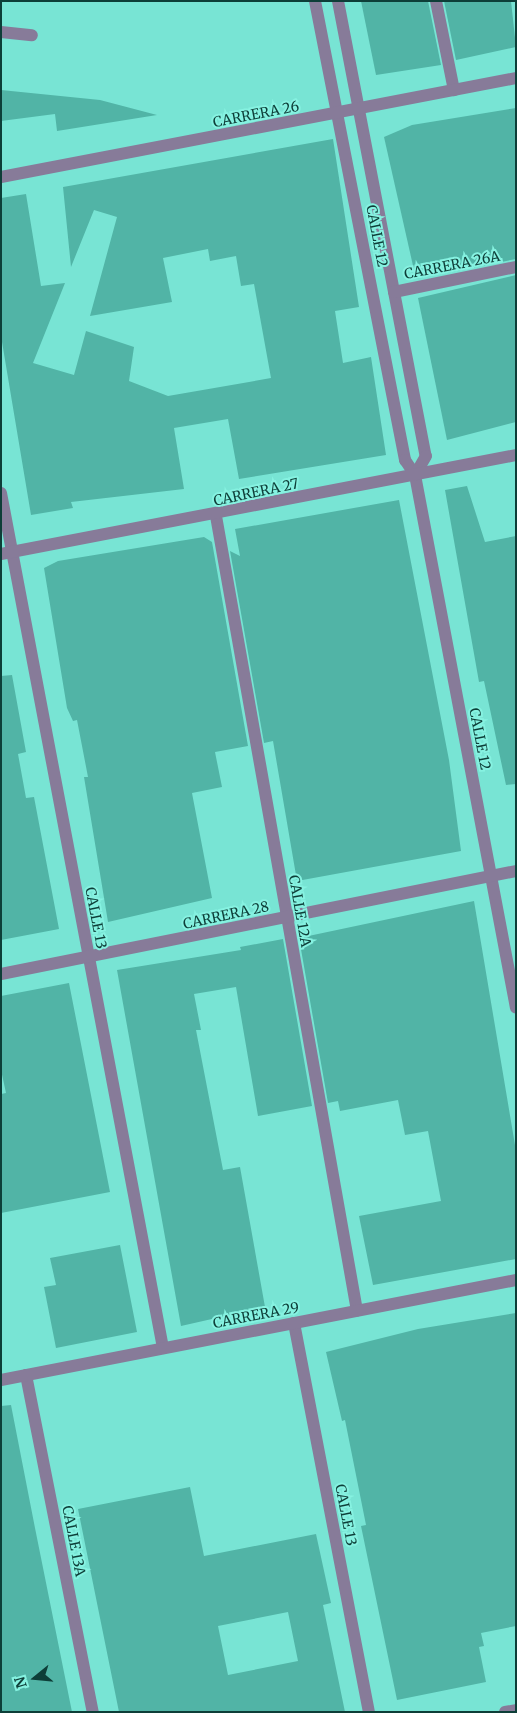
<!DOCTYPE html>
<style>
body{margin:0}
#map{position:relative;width:517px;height:1713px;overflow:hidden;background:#78e4d4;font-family:Merriweather,serif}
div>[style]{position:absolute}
.building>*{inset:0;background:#51b4a6}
.minor>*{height:12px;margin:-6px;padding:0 6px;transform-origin:6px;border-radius:6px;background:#877b99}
span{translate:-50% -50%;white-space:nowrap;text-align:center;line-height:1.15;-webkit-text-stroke:4px #86f2e1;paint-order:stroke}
.street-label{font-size:14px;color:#0d3e38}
.frame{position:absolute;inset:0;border:2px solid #0d3e38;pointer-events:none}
.north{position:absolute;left:10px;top:1653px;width:50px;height:50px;-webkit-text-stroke:4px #86f2e1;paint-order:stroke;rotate:253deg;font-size:14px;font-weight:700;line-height:20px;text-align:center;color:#0d3e38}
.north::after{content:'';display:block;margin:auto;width:18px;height:22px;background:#0d3e38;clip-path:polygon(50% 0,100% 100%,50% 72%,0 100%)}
</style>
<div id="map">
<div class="building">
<i style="clip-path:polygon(361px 1px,428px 1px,441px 65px,376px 75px)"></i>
<i style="clip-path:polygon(444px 1px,511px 1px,516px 47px,456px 60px)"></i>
<i style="clip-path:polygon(1px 90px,100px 100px,157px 115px,57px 131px,55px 114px,1px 121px)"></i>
<i style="clip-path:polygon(516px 108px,516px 259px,416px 279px,384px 137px,412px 125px)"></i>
<i style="clip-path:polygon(333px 139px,359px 307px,335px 311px,343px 363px,371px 357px,386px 455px,239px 479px,228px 419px,174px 428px,184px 489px,71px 502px,73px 508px,31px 515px,1px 336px,1px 198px,26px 194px,41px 286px,65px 283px,33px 363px,74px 375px,86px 331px,134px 347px,129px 381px,168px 396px,249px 382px,271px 378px,254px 284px,241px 286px,236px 256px,210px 261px,208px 249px,163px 258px,172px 302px,90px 316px,117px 217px,94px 210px,71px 267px,63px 187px)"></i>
<i style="clip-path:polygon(516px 275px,516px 422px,447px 440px,418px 298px)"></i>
<i style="clip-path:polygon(467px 486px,485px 542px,516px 536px,516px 784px,506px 785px,484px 681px,479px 682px,445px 490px)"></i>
<i style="clip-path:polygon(399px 500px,449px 760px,461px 851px,297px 881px,273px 741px,264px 743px,230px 551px,240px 556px,235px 529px)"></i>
<i style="clip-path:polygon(204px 537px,212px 542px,248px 746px,215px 752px,222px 787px,192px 793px,212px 898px,108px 922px,84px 777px,88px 777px,77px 720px,73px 721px,67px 708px,44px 568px,58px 561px)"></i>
<i style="clip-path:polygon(12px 675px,26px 752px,18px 754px,26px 798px,34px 797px,59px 929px,1px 940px,1px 676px)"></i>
<i style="clip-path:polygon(474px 901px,516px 1151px,516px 1259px,373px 1285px,359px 1216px,441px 1201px,428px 1131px,405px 1135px,398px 1100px,340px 1111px,338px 1101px,328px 1103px,299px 938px)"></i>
<i style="clip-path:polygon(283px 939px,312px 1106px,258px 1116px,236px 987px,194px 994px,201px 1030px,196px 1030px,223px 1170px,240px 1167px,265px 1307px,181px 1326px,117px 970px,241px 950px,240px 947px)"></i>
<i style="clip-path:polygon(69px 983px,110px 1192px,1px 1213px,1px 1094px,6px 1093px,1px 1070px,1px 996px)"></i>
<i style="clip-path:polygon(120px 1245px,137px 1332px,56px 1348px,44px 1287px,56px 1285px,50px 1258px)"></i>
<i style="clip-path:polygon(516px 1313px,516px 1626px,481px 1633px,484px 1646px,479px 1647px,486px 1682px,397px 1700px,361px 1526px,366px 1525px,345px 1420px,342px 1421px,326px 1352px,418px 1329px)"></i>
<i style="clip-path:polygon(11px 1405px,35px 1528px,72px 1712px,1px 1712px,1px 1406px)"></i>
<i style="clip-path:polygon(evenodd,190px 1487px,204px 1556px,316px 1534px,331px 1603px,323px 1605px,345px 1712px,119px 1712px,78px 1509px,190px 1487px,288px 1612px,298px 1661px,228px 1675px,218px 1626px,288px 1612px)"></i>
</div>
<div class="minor">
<i style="left:315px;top:1px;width:468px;rotate:78.9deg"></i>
<i style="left:405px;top:460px;width:18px;rotate:56deg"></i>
<i style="left:415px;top:475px;width:542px;rotate:79.27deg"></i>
<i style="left:338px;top:1px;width:463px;rotate:79.1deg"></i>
<i style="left:426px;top:456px;width:22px;rotate:120deg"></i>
<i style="left:436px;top:1px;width:91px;rotate:78.6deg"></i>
<i style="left:1px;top:32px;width:31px;rotate:6deg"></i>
<i style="left:1px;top:177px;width:524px;rotate:-10.88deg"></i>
<i style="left:394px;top:292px;width:125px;rotate:-11.6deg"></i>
<i style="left:1px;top:493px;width:870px;rotate:79.27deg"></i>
<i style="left:216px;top:516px;width:807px;rotate:79.94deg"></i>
<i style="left:1px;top:554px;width:524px;rotate:-10.88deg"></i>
<i style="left:1px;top:974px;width:525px;rotate:-11.31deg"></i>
<i style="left:294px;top:1323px;width:396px;rotate:79.1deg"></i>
<i style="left:26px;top:1375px;width:344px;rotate:78.8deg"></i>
<i style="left:1px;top:1380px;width:525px;rotate:-10.99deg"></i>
<i style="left:505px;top:1712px;width:11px;rotate:-10deg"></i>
</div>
<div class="street-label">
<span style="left:256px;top:114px;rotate:-11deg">CARRERA 26</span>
<span style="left:377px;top:236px;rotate:79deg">CALLE 12</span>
<span style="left:452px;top:265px;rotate:-11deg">CARRERA 26A</span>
<span style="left:256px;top:492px;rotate:-12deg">CARRERA 27</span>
<span style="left:480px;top:739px;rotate:79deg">CALLE 12</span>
<span style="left:300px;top:911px;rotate:80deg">CALLE 12A</span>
<span style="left:226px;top:915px;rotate:-12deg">CARRERA 28</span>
<span style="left:96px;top:918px;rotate:79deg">CALLE 13</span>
<span style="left:256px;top:1315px;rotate:-11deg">CARRERA 29</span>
<span style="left:346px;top:1515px;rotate:79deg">CALLE 13</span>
<span style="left:74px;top:1541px;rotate:79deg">CALLE 13A</span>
</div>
<div class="frame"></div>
<div class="north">N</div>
</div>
